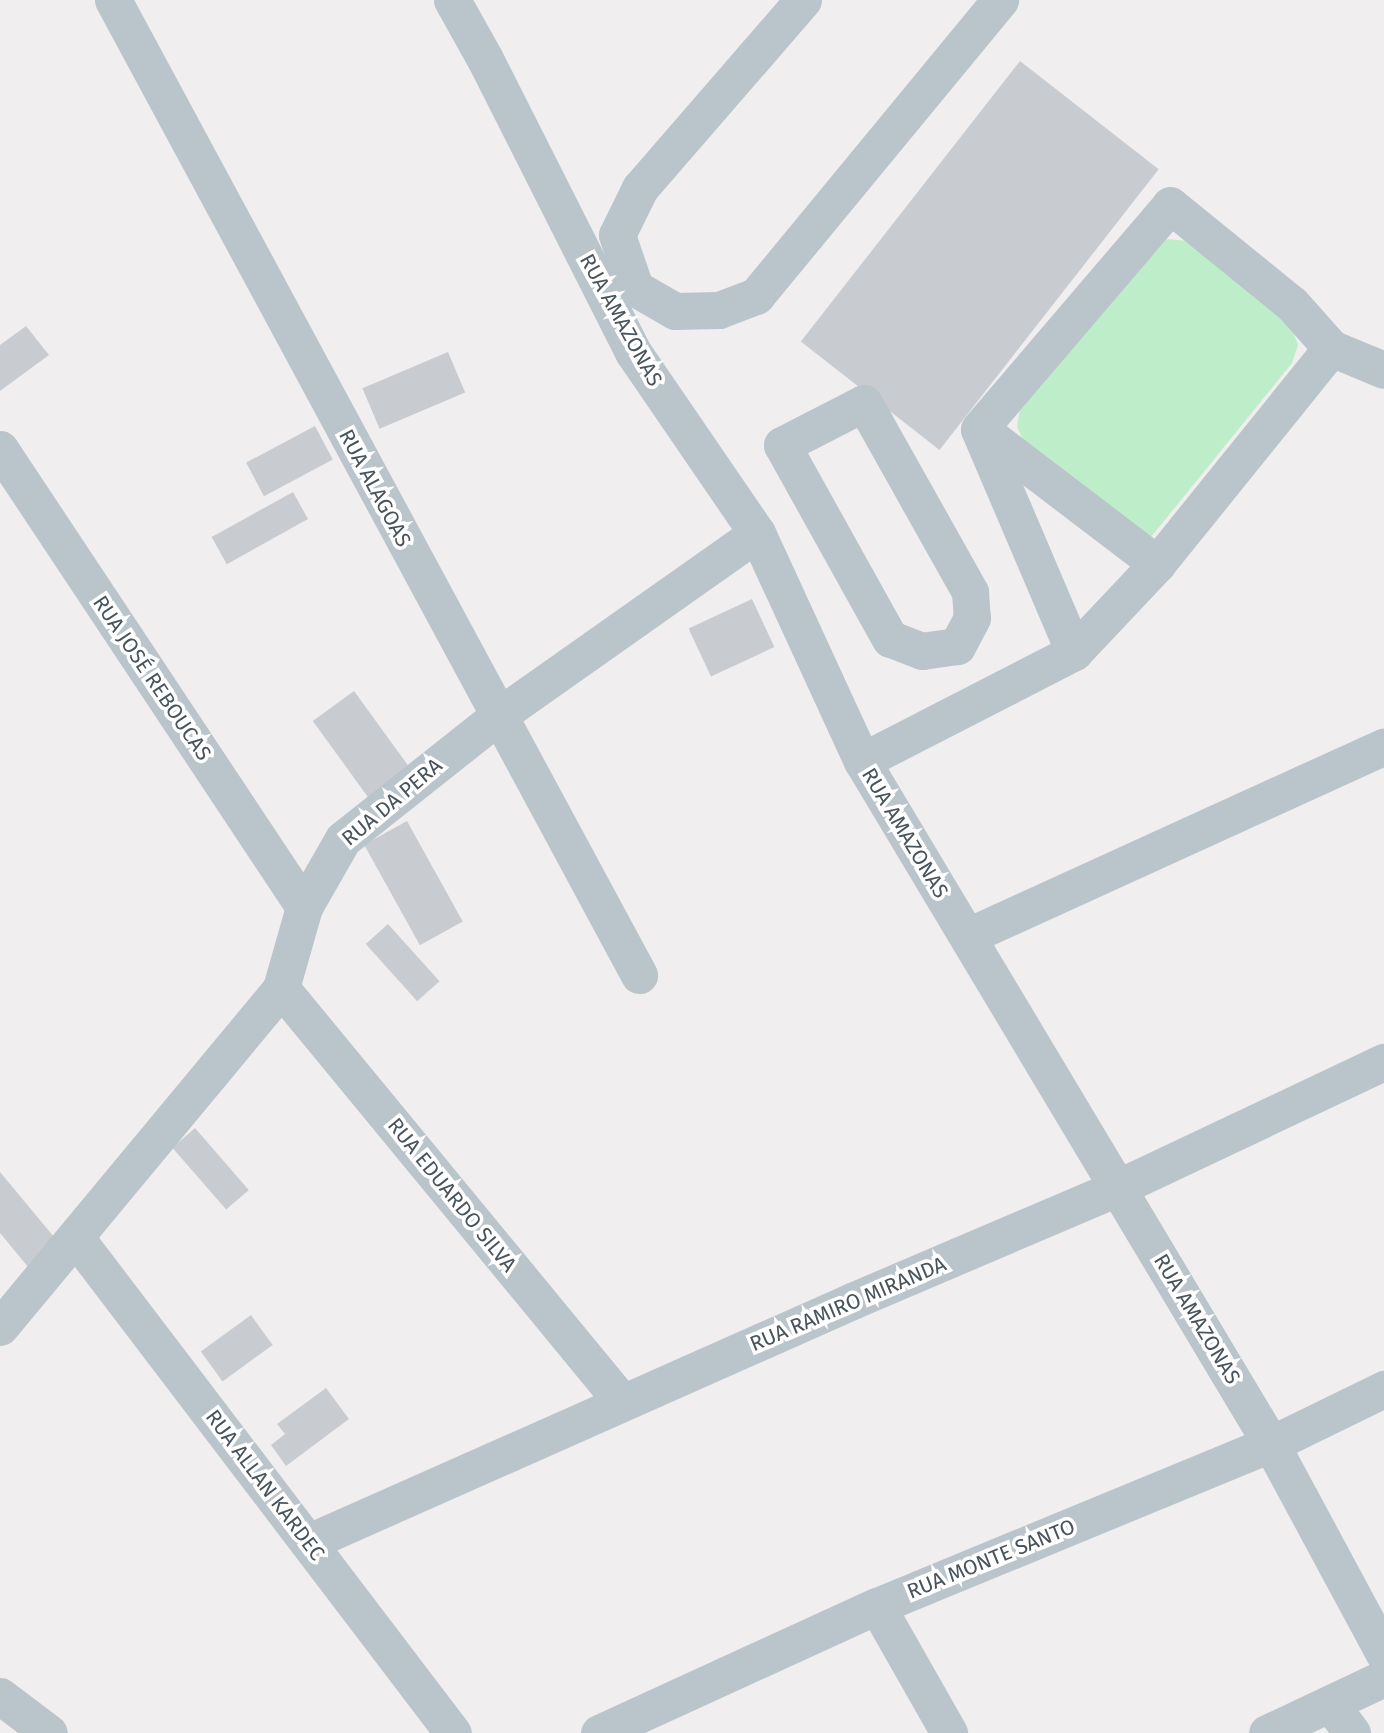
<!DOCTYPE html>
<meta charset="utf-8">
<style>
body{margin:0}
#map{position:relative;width:1384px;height:1733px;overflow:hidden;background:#f1eeef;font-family:"Fira Sans",sans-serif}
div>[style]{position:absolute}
.green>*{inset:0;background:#beedca}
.building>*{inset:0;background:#c8ccd1;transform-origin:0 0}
.minor>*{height:37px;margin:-18.5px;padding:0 18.5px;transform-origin:18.5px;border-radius:18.5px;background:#bac5cb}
span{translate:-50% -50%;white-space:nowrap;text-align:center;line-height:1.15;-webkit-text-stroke:7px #fff;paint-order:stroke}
.street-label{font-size:21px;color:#47545b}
</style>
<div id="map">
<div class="green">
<i style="clip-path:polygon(1167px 239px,1188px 241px,1289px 320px,1298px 345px,1292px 363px,1151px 537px,1026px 446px,1017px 427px,1020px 408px,1151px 250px)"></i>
</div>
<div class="building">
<i style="left:1020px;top:61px;width:176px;height:356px;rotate:38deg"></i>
<i style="clip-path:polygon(26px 326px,49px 355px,0 391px,0 345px)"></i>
<i style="left:448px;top:352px;width:44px;height:93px;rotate:67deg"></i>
<i style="left:315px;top:426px;width:38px;height:78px;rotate:62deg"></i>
<i style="left:293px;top:492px;width:31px;height:93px;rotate:61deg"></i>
<i style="left:752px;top:599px;width:53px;height:70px;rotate:65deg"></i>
<i style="left:354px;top:691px;width:96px;height:51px;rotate:54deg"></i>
<i style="left:407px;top:821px;width:115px;height:49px;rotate:61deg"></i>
<i style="left:388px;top:924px;width:77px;height:30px;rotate:48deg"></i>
<i style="left:195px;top:1128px;width:82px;height:30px;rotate:49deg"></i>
<i style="clip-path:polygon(0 1172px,59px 1243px,29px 1268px,0 1233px)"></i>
<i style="left:251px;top:1315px;width:37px;height:62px;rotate:54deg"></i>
<i style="clip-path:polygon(326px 1388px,349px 1419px,286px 1466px,271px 1445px,285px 1434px,277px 1424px)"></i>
</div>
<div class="minor">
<i style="left:113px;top:0;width:1108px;rotate:61.65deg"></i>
<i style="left:452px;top:0;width:68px;rotate:60.8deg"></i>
<i style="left:485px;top:59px;width:328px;rotate:63.2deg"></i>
<i style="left:633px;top:352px;width:219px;rotate:55.6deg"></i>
<i style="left:757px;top:533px;width:251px;rotate:65.3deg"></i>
<i style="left:862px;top:761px;width:796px;rotate:59.09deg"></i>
<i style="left:1271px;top:1444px;width:238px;rotate:61.7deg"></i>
<i style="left:803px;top:0;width:249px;rotate:130.9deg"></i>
<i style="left:640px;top:188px;width:52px;rotate:116.1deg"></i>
<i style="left:617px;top:235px;width:56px;rotate:71.2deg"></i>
<i style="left:635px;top:288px;width:46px;rotate:29.9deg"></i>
<i style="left:675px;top:311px;width:44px;rotate:-1.3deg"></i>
<i style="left:719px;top:310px;width:40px;rotate:-21deg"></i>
<i style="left:756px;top:296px;width:384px;rotate:-50.5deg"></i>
<i style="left:864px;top:403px;width:217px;rotate:60.7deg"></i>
<i style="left:970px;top:592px;width:26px;rotate:86deg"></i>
<i style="left:972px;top:618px;width:32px;rotate:118deg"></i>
<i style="left:957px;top:646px;width:35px;rotate:172deg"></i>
<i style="left:922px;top:651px;width:34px;rotate:-159deg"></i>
<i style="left:890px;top:639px;width:222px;rotate:-119.1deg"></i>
<i style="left:782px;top:445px;width:92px;rotate:-27.1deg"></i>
<i style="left:980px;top:429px;width:223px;rotate:37.3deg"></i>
<i style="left:0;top:449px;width:550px;rotate:56.43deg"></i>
<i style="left:1074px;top:652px;width:242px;rotate:-113.1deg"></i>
<i style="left:979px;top:429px;width:294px;rotate:-49.5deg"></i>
<i style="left:1170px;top:205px;width:157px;rotate:39.1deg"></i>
<i style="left:1292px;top:304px;width:59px;rotate:48.4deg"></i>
<i style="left:862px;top:761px;width:238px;rotate:-27.2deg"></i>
<i style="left:1074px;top:652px;width:121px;rotate:-46.7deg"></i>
<i style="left:1157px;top:564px;width:277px;rotate:-51.1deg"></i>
<i style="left:1331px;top:348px;width:57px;rotate:22.5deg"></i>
<i style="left:968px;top:936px;width:457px;rotate:-24.5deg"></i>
<i style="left:281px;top:988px;width:536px;rotate:50.52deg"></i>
<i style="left:76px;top:1238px;width:622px;rotate:52.71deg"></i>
<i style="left:0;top:1327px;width:440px;rotate:-50.3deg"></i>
<i style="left:281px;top:988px;width:84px;rotate:-74.1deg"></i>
<i style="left:304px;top:907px;width:78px;rotate:-60.2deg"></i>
<i style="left:343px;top:839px;width:198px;rotate:-38.4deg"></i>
<i style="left:498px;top:716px;width:317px;rotate:-35.2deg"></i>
<i style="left:309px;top:1542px;width:594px;rotate:-23.93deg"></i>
<i style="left:852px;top:1301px;width:290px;rotate:-23.1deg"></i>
<i style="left:1119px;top:1187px;width:293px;rotate:-25.3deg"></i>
<i style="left:877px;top:1606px;width:146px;rotate:60.4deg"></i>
<i style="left:0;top:1696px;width:61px;rotate:37.1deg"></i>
<i style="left:1331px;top:1705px;width:35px;rotate:53deg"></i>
<i style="left:599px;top:1733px;width:306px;rotate:-24.6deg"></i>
<i style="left:877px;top:1606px;width:426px;rotate:-22.4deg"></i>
<i style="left:1271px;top:1444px;width:126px;rotate:-26deg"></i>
<i style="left:1267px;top:1733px;width:129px;rotate:-25.2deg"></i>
</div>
<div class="street-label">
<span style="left:621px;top:320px;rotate:61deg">RUA AMAZONAS</span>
<span style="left:375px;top:488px;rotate:62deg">RUA ALAGOAS</span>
<span style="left:152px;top:678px;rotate:56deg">RUA JOSÉ REBOUCAS</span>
<span style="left:392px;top:802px;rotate:-40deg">RUA DA PERA</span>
<span style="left:905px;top:833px;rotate:59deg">RUA AMAZONAS</span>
<span style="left:452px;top:1195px;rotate:51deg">RUA EDUARDO SILVA</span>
<span style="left:848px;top:1304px;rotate:-23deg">RUA RAMIRO MIRANDA</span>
<span style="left:1197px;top:1319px;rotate:59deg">RUA AMAZONAS</span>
<span style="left:265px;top:1485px;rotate:53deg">RUA ALLAN KARDEC</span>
<span style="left:991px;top:1559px;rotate:-22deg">RUA MONTE SANTO</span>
</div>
</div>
